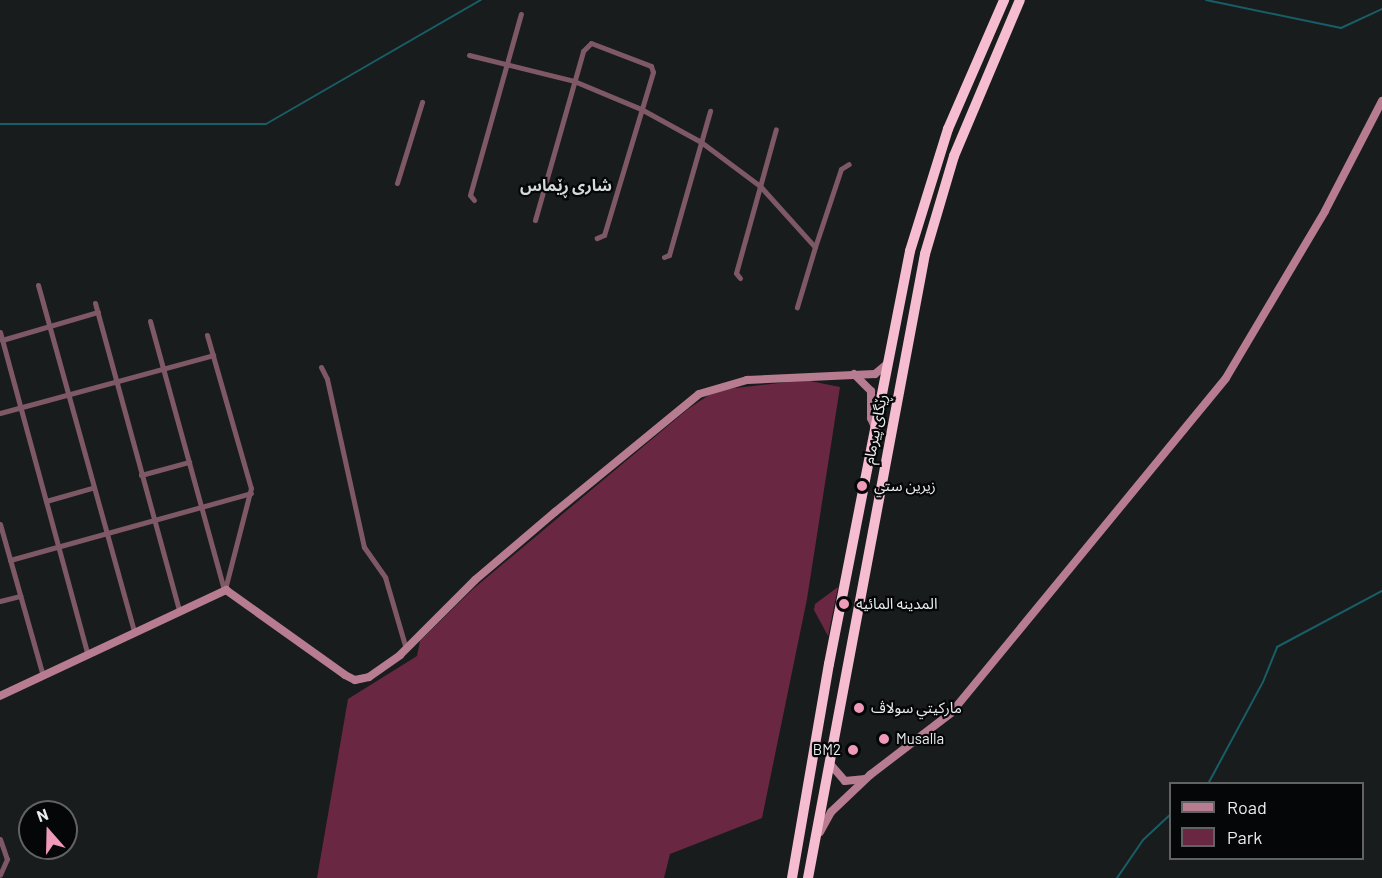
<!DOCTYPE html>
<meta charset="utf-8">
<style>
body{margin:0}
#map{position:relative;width:1382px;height:878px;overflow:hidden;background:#191c1d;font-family:Barlow,"Noto Sans Arabic",sans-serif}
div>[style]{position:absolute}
.green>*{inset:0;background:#692742}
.stream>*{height:2px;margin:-1px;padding:0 1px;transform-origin:1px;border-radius:1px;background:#185e67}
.street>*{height:5px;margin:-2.5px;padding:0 2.5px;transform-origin:2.5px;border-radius:2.5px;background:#7e5965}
.secondary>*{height:8px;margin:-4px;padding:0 4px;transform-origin:4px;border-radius:4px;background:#b77c90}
.highway>*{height:10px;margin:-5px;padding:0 5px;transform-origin:5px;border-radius:5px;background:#f5bdcf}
.dots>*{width:16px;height:16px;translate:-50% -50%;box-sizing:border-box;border:3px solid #050607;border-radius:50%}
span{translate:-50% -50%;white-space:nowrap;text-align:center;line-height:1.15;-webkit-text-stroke:4.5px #050607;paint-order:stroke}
.street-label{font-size:15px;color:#eaeded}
.poi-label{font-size:15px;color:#eaeded}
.left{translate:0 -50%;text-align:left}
.right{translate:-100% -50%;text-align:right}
.neighbourhood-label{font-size:16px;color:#d5dadb;font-weight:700}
.legend{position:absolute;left:1169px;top:782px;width:195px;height:78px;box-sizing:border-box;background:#050607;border:2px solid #616263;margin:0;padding:8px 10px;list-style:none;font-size:18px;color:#eaeded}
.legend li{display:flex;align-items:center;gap:12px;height:30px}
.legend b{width:30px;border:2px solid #616263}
.north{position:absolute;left:18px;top:800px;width:60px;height:60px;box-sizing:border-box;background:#050607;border:2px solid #616263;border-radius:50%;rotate:340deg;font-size:16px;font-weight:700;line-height:24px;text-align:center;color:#eaeded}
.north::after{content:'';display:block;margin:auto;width:21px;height:27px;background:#ef9ab8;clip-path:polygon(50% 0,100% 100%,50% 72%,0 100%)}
</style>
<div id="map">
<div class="green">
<i style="clip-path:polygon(805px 380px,840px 387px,807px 599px,762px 818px,670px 854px,664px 878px,317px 878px,348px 699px,417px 656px,420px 641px,473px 589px,688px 409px,709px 395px,727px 389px)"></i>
<i style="clip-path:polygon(838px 587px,828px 636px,814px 610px,815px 604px)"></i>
</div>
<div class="stream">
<i style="left:1206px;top:0;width:138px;rotate:11.7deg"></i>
<i style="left:1341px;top:28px;width:45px;rotate:-24.9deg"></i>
<i style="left:0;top:124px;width:266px"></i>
<i style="left:266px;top:124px;width:248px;rotate:-30deg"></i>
<i style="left:1208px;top:784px;width:116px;rotate:-61.7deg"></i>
<i style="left:1263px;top:682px;width:38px;rotate:-68deg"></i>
<i style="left:1277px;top:647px;width:119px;rotate:-28.1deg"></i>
<i style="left:1117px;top:878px;width:46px;rotate:-55.6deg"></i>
<i style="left:1143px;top:840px;width:37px;rotate:-43deg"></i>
</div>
<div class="street">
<i style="left:469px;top:55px;width:108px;rotate:13.9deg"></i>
<i style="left:574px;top:81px;width:73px;rotate:22.7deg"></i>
<i style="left:641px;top:109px;width:68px;rotate:28.8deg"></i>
<i style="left:701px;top:142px;width:74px;rotate:36.7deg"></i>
<i style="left:760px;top:186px;width:82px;rotate:48deg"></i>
<i style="left:815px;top:247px;width:63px;rotate:106.7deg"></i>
<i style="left:397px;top:183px;width:85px;rotate:-72.8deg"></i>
<i style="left:474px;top:200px;width:6px;rotate:-129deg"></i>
<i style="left:470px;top:195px;width:188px;rotate:-74.3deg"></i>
<i style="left:535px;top:220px;width:176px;rotate:-74.1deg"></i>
<i style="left:583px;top:51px;width:11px;rotate:-45deg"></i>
<i style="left:591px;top:43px;width:64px;rotate:21deg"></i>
<i style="left:651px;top:66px;width:6px;rotate:72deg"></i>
<i style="left:653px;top:72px;width:170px;rotate:106.7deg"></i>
<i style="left:604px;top:235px;width:8px;rotate:157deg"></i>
<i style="left:815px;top:247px;width:82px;rotate:-71.6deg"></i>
<i style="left:841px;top:169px;width:9px;rotate:-32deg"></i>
<i style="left:664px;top:257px;width:5px;rotate:-22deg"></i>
<i style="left:669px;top:255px;width:150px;rotate:-74.1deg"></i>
<i style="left:740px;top:278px;width:6px;rotate:-129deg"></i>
<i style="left:736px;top:273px;width:149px;rotate:-74.5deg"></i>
<i style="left:38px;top:285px;width:360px;rotate:74.5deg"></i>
<i style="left:95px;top:303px;width:319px;rotate:74.7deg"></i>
<i style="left:150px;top:321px;width:279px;rotate:74.6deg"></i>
<i style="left:0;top:332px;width:335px;rotate:74.8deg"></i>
<i style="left:207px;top:335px;width:159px;rotate:74deg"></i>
<i style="left:251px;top:488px;width:104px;rotate:104.4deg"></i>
<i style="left:2px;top:340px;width:100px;rotate:-16.3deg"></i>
<i style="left:321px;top:367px;width:13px;rotate:63deg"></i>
<i style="left:327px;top:379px;width:172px;rotate:77.6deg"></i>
<i style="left:364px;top:547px;width:37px;rotate:55deg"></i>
<i style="left:385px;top:577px;width:75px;rotate:73.7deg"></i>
<i style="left:0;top:413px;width:221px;rotate:-15.2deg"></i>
<i style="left:141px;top:475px;width:50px;rotate:-15.2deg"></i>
<i style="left:46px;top:501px;width:48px;rotate:-15.8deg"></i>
<i style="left:0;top:524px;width:158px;rotate:74.2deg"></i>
<i style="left:10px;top:560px;width:250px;rotate:-15.5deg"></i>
<i style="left:0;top:601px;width:21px;rotate:-14deg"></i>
<i style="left:0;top:839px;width:21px;rotate:71deg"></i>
<i style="left:7px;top:859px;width:17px;rotate:114deg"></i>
</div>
<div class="secondary">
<i style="left:854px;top:374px;width:24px;rotate:45deg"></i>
<i style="left:871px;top:391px;width:27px;rotate:90deg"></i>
<i style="left:871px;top:418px;width:10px;rotate:66deg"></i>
<i style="left:0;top:696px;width:250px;rotate:-25.1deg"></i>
<i style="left:226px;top:590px;width:146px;rotate:35.5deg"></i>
<i style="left:345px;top:675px;width:11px;rotate:27deg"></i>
<i style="left:355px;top:680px;width:14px;rotate:-12deg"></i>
<i style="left:369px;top:677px;width:38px;rotate:-35deg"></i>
<i style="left:400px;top:655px;width:106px;rotate:-45deg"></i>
<i style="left:475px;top:580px;width:105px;rotate:-40.4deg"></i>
<i style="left:555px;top:512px;width:186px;rotate:-39.3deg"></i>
<i style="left:699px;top:394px;width:50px;rotate:-16.3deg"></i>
<i style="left:747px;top:380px;width:128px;rotate:-2.7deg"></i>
<i style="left:875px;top:374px;width:16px;rotate:-40deg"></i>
<i style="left:831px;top:765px;width:21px;rotate:49deg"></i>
<i style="left:845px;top:781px;width:18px;rotate:-6deg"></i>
<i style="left:820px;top:832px;width:23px;rotate:-61deg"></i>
<i style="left:831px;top:812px;width:54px;rotate:-43.5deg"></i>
<i style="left:870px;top:775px;width:102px;rotate:-37.4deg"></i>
<i style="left:951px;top:713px;width:433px;rotate:-50.6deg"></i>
<i style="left:1226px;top:378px;width:194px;rotate:-59.3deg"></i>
<i style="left:1325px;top:211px;width:124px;rotate:-62.6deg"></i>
</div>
<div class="highway">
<i style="left:792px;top:878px;width:217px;rotate:-80.2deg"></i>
<i style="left:829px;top:664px;width:421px;rotate:-78.9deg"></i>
<i style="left:910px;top:251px;width:128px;rotate:-72.7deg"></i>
<i style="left:948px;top:129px;width:141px;rotate:-66.5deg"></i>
<i style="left:808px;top:878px;width:635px;rotate:-79.38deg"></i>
<i style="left:925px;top:254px;width:102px;rotate:-73.5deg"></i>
<i style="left:954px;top:156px;width:169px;rotate:-67.1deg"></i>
</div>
<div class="dots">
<i style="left:862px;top:486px;background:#ef9ab8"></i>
<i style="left:844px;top:604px;background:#ef9ab8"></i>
<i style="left:859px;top:708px;background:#ef9ab8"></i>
<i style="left:884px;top:739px;background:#ef9ab8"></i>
<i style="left:853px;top:750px;background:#ef9ab8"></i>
</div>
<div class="street-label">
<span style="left:875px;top:429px;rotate:-79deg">ڕێگای پیرمام</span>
</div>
<div class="poi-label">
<span class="left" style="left:874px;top:486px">زيرين ستي</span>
<span class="left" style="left:856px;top:604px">المدينه المائيه</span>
<span class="left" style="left:871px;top:708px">ماركيتي سولاڤ</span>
<span class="left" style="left:896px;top:739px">Musalla</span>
<span class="right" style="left:841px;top:750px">BM2</span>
</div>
<div class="neighbourhood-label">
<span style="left:566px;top:185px">شاری ڕێماس</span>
</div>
<ul class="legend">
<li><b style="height:8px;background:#b77c90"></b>Road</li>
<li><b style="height:16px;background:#692742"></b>Park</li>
</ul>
<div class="north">N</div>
</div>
